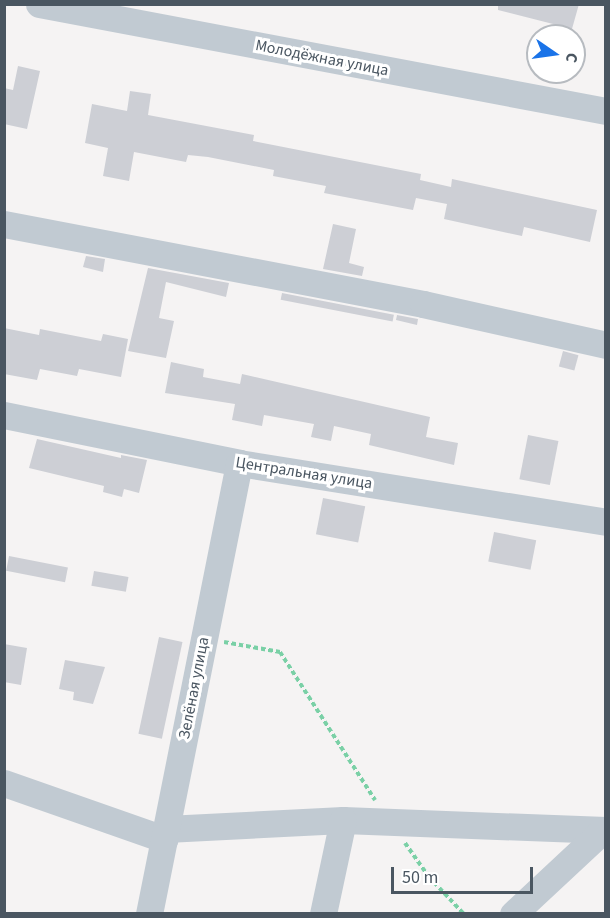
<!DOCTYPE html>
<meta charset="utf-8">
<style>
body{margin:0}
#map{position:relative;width:610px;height:918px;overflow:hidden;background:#f5f3f3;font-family:"Source Sans 3",sans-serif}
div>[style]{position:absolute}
.building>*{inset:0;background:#cdcfd5;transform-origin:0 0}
.path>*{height:4px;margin-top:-2px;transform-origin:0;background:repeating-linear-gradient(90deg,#7ad0a6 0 4.5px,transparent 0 7.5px)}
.minor>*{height:27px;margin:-13.5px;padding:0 13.5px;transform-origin:13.5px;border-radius:13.5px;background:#c1cad2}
span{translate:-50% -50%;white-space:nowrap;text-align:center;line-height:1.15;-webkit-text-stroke:6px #fff;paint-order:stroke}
.street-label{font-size:16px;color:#4a5661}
.frame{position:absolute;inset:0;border:6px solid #4a5661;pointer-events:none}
.north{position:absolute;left:526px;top:24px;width:60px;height:60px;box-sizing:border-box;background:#fff;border:2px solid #b7bbc0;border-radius:50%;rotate:103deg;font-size:16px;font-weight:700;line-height:24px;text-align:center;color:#4a5661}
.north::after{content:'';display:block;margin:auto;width:21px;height:27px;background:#1a73e8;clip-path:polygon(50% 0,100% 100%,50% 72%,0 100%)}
.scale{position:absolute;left:391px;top:867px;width:142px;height:27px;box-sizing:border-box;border:3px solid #4a5661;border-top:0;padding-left:8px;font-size:18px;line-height:21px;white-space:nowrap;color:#4a5661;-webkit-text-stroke:4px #fff;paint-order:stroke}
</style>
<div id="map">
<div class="building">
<i style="clip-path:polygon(498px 4px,579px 4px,570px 36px,554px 36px,557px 25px,498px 10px)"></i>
<i style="clip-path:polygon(18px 66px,40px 71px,27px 129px,4px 124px,4px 88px,13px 90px)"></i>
<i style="clip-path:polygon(130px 91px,151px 94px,148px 115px,254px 135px,253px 141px,421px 174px,420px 180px,451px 187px,452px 179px,597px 210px,590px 242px,524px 227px,522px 236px,444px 219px,447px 204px,416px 198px,413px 210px,324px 193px,326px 186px,273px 176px,274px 170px,208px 157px,188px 155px,186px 162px,134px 152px,129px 181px,103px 176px,108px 148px,85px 143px,92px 104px,127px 111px)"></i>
<i style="clip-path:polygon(333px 224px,356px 229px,349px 263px,364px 267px,362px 276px,323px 269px)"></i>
<i style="clip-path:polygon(86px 256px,105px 259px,103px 272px,83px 267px)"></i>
<i style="clip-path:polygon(148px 268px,229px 283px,226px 297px,166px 282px,159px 318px,174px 321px,166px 358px,128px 351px)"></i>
<i style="left:282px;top:293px;width:114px;height:7px;rotate:11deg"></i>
<i style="clip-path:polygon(397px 315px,418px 319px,417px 325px,396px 320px)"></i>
<i style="clip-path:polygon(4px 328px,39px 335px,40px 329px,101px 341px,103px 334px,128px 339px,121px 377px,79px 369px,77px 376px,40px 369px,37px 380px,4px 374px)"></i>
<i style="left:563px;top:351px;width:16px;height:16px;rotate:15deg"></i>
<i style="clip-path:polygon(171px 362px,204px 369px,203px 377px,240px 384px,242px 374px,430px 417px,426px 437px,458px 443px,454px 465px,369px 445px,371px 434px,334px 426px,331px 441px,311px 437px,314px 424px,264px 415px,262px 426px,232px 420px,235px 404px,165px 393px)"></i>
<i style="left:528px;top:435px;width:31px;height:45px;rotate:11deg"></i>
<i style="clip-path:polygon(37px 439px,121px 458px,121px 455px,147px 460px,139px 493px,124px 489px,122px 497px,103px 492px,104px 486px,29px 468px)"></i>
<i style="left:323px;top:498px;width:43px;height:37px;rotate:11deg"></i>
<i style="left:494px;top:532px;width:43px;height:30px;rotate:11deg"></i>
<i style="left:9px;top:556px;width:60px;height:15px;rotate:11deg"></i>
<i style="left:94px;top:571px;width:35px;height:15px;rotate:10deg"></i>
<i style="left:159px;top:637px;width:24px;height:99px;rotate:12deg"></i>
<i style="clip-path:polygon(4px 644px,27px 648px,21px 685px,4px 682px)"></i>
<i style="clip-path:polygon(65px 660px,105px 667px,93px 704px,73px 700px,74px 692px,59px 689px)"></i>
</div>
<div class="path">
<i style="left:224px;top:642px;width:57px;rotate:10.1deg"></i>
<i style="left:280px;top:652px;width:176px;rotate:57.3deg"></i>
<i style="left:405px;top:843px;width:42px;rotate:54.8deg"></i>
<i style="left:429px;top:877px;width:51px;rotate:46.6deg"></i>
</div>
<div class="minor">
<i style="left:39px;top:4px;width:577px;rotate:10.69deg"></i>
<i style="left:4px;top:224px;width:427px;rotate:10.8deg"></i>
<i style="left:423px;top:304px;width:188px;rotate:12.6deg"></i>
<i style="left:4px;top:415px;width:240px;rotate:11.5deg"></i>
<i style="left:239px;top:463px;width:372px;rotate:9.1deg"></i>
<i style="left:4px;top:783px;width:170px;rotate:19.3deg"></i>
<i style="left:166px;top:829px;width:177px;rotate:-2.9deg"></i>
<i style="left:343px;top:820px;width:263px;rotate:2.2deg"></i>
<i style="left:149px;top:914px;width:460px;rotate:-78.7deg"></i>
<i style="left:323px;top:914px;width:96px;rotate:-78deg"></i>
<i style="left:513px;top:914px;width:123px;rotate:-43deg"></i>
</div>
<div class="street-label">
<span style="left:322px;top:58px;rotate:11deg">Молодёжная улица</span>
<span style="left:304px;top:473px;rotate:9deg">Центральная улица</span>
<span style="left:194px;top:688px;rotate:-79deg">Зелёная улица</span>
</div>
<div class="frame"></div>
<div class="north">С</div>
<div class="scale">50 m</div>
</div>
